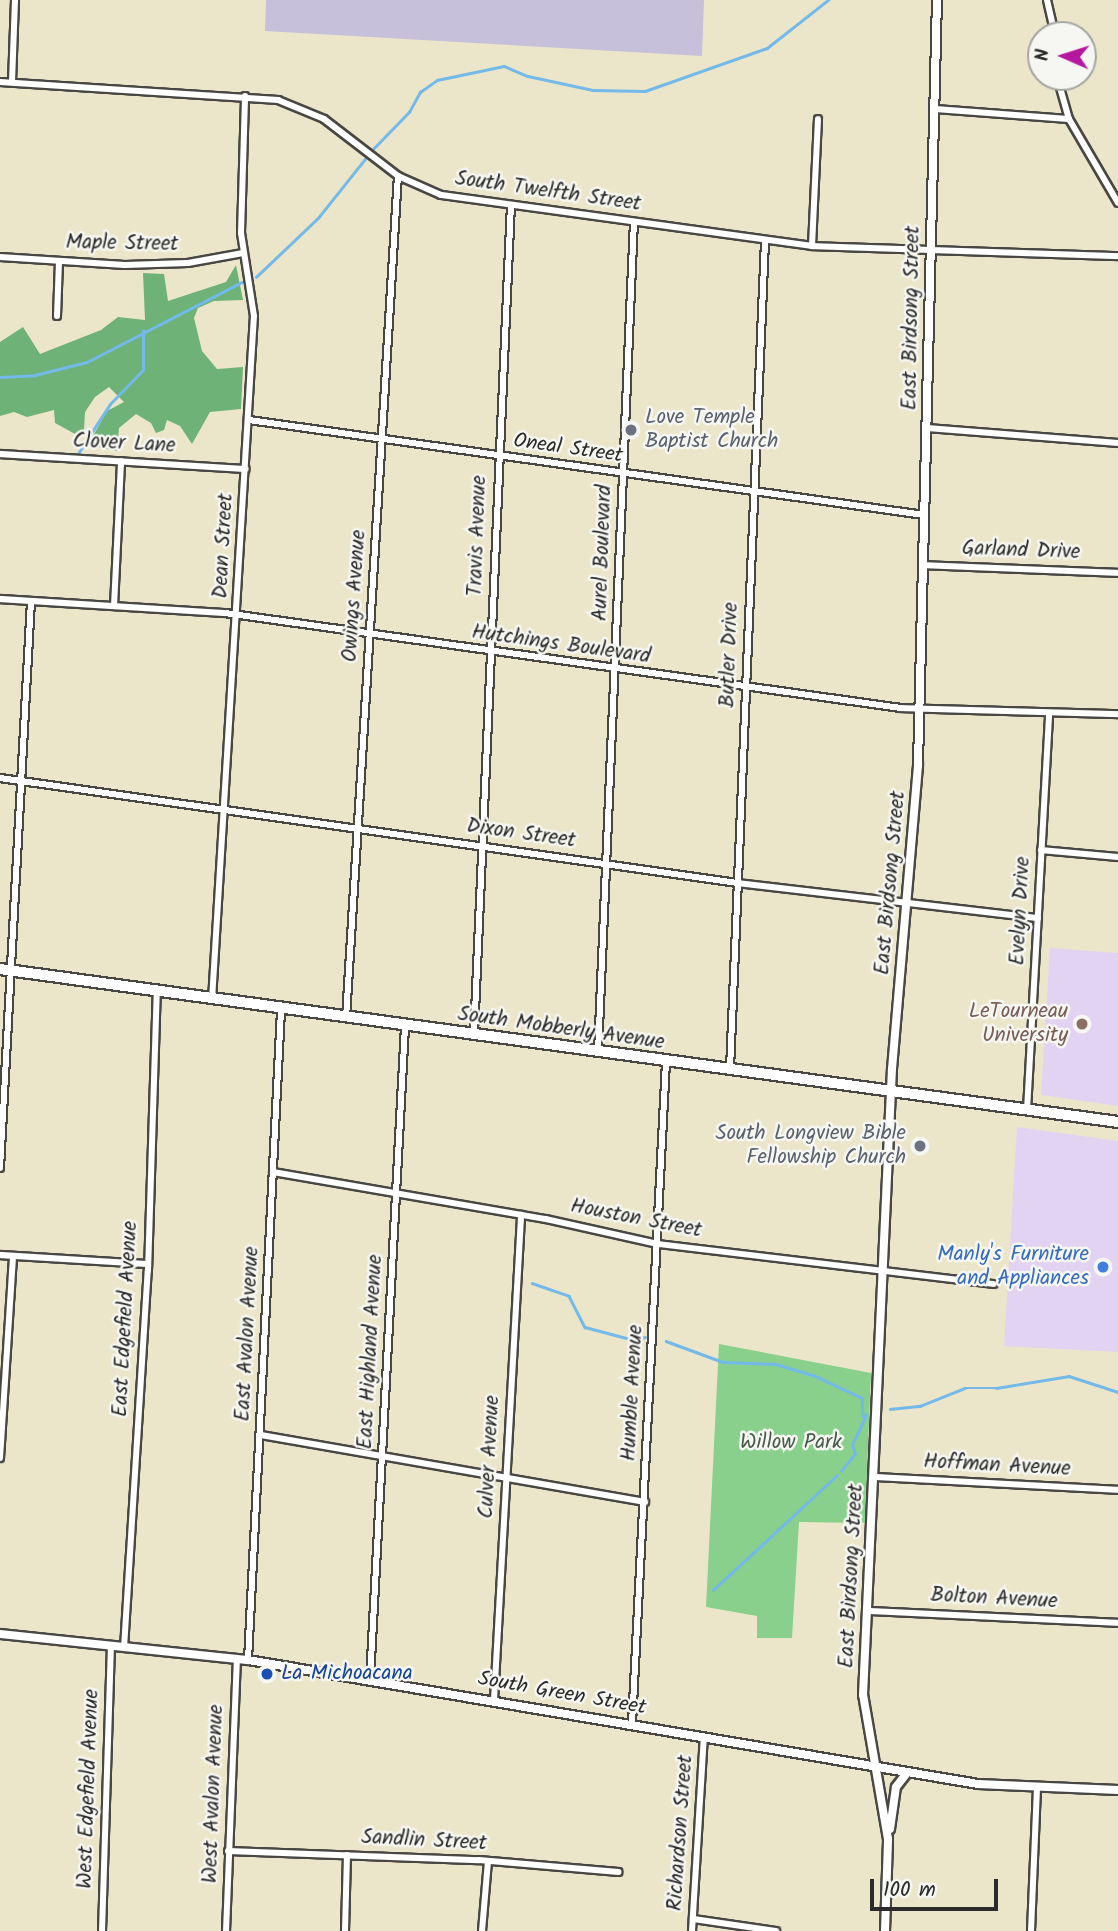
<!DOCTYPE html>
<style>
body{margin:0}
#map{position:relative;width:1118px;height:1931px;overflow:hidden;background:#ebe6c9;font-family:Kalam,sans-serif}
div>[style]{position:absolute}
.built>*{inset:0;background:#e3d3f2}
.industrial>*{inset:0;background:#c6c0da}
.green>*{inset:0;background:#88d08b}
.forest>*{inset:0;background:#6eb277}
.stream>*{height:2.5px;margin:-1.25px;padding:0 1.25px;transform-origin:1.25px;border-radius:1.25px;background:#73b9ea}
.roads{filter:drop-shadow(2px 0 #484743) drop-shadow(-2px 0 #484743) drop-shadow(0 2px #484743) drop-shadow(0 -2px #484743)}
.minor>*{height:6px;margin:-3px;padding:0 3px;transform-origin:3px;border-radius:3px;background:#fff}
.tertiary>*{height:8px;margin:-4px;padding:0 4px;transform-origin:4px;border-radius:4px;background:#fff}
.secondary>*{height:10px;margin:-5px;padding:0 5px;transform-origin:5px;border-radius:5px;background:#fff}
.dots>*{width:19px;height:19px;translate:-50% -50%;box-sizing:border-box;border:4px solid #f6f6f2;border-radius:50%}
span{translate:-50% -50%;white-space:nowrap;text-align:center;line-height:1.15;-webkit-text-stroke:5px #f6f6f2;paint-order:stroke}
.street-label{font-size:21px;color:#2b2b2b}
.worship-label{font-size:21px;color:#5b616d}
.left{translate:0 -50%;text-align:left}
.right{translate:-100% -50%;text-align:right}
.education-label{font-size:21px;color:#785e54}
.shop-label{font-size:21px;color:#366cbe}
.park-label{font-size:21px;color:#475d48}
.transit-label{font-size:21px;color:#164399}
.north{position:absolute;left:1027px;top:21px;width:70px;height:70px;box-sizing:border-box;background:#f6f6f2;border:2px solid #a5a5a2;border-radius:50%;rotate:273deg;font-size:19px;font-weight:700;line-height:28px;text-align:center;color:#2b2b2b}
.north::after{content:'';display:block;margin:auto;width:24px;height:32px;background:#b5179e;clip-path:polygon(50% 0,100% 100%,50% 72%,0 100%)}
.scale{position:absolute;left:870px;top:1879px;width:128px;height:32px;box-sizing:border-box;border:4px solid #2b2b2b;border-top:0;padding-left:9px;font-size:21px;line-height:24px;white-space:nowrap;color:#2b2b2b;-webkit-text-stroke:5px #f6f6f2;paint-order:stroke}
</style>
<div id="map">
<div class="built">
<i style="clip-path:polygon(1050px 948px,1118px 953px,1118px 1106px,1041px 1095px)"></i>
<i style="clip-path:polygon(1017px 1127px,1118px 1141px,1118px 1352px,1004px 1346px)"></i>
</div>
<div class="industrial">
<i style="clip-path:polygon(266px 0,704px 0,702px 56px,265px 31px)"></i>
</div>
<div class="green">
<i style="clip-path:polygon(719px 1344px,871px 1373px,865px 1523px,799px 1522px,792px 1638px,757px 1638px,757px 1616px,706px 1607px)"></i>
</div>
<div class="forest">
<i style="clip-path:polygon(236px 265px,243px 300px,214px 301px,198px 308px,194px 318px,202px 351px,217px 369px,243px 367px,241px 409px,210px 412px,192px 444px,180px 426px,167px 420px,164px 430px,156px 433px,151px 423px,136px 414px,119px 428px,117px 451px,88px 445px,107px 411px,124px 402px,109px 387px,95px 397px,85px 412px,84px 430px,75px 434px,55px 423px,54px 410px,27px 417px,14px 412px,0 416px,0 342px,23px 327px,40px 354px,101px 330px,118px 317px,145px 320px,143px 273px,164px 274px,168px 301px,226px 282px)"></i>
</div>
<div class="stream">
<i style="left:373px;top:149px;width:52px;rotate:-45.8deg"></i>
<i style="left:409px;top:112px;width:23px;rotate:-61deg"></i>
<i style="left:420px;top:92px;width:21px;rotate:-35deg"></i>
<i style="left:437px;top:80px;width:68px;rotate:-11.8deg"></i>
<i style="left:504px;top:66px;width:26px;rotate:23deg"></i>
<i style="left:528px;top:76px;width:66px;rotate:12.2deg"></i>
<i style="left:593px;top:90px;width:52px;rotate:1.1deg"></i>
<i style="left:645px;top:91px;width:129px;rotate:-19.4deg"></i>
<i style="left:767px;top:48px;width:78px;rotate:-38.2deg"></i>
<i style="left:256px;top:277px;width:86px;rotate:-43.6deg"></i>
<i style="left:318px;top:218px;width:75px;rotate:-51.5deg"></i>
<i style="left:0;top:377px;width:35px;rotate:-3deg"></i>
<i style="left:35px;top:375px;width:54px;rotate:-14deg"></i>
<i style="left:87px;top:362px;width:174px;rotate:-27.3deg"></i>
<i style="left:79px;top:452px;width:57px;rotate:-57.1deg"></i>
<i style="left:110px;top:404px;width:47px;rotate:-45.9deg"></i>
<i style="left:143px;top:370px;width:39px;rotate:-90deg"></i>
<i style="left:532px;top:1283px;width:39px;rotate:19deg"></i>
<i style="left:569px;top:1296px;width:35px;rotate:63deg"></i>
<i style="left:585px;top:1327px;width:51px;rotate:14.9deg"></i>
<i style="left:634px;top:1340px;width:11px;rotate:-15deg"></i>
<i style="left:666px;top:1341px;width:61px;rotate:20.2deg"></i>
<i style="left:723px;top:1362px;width:53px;rotate:2.2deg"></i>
<i style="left:776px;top:1364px;width:39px;rotate:17deg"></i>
<i style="left:813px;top:1375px;width:54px;rotate:25.1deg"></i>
<i style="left:862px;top:1398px;width:18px;rotate:87deg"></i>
<i style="left:890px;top:1409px;width:30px;rotate:-6deg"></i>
<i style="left:920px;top:1406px;width:48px;rotate:-21.8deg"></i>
<i style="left:965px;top:1388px;width:31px"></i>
<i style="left:996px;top:1388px;width:74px;rotate:-9.3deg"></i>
<i style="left:1069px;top:1376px;width:52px;rotate:18.1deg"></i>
<i style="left:841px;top:1471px;width:22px;rotate:-51deg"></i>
<i style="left:855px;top:1454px;width:9px;rotate:-108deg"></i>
<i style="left:852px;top:1445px;width:33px;rotate:-65deg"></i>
<i style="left:713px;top:1590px;width:169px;rotate:-42.8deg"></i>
</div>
<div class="roads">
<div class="minor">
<i style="left:1047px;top:0;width:36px;rotate:77deg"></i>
<i style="left:1057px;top:77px;width:44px;rotate:74.1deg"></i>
<i style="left:1069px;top:119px;width:97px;rotate:59.7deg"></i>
<i style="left:0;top:82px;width:279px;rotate:3.7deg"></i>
<i style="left:278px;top:100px;width:50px;rotate:22.4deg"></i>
<i style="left:324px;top:119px;width:93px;rotate:37.6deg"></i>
<i style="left:398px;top:176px;width:47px;rotate:23.8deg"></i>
<i style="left:441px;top:195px;width:374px;rotate:7.8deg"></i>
<i style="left:812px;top:246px;width:306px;rotate:1.9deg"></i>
<i style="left:12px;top:82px;width:82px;rotate:-87.9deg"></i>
<i style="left:935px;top:109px;width:134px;rotate:4.3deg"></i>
<i style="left:812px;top:246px;width:127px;rotate:-87.3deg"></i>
<i style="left:0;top:257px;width:125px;rotate:3.7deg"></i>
<i style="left:125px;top:265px;width:63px;rotate:-1.8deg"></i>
<i style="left:188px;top:263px;width:56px;rotate:-10.3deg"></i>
<i style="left:57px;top:316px;width:55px;rotate:-87.9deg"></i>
<i style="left:249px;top:420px;width:682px;rotate:8.01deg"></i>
<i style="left:927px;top:428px;width:192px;rotate:4.5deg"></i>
<i style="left:0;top:454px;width:246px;rotate:3.5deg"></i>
<i style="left:923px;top:565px;width:195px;rotate:2.3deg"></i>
<i style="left:0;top:599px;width:225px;rotate:3.6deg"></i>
<i style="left:225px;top:613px;width:683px;rotate:8deg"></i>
<i style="left:901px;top:708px;width:217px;rotate:1.6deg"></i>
<i style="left:114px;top:606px;width:145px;rotate:-87.2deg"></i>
<i style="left:0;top:778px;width:745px;rotate:8.1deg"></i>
<i style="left:738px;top:883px;width:302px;rotate:6.7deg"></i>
<i style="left:1041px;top:850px;width:77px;rotate:5.2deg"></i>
<i style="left:212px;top:1000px;width:685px;rotate:-86.49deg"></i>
<i style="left:254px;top:316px;width:84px;rotate:-98.9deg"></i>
<i style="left:241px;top:233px;width:137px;rotate:-88.3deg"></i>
<i style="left:346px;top:1018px;width:844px;rotate:-86.47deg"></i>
<i style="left:474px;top:1035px;width:831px;rotate:-87.45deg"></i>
<i style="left:598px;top:1052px;width:831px;rotate:-87.52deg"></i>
<i style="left:730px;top:1069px;width:829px;rotate:-87.58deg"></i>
<i style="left:1027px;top:1110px;width:397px;rotate:-86.8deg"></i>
<i style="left:0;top:1168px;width:568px;rotate:-86.87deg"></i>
<i style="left:273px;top:1172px;width:277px;rotate:9.8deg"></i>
<i style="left:546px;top:1219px;width:115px;rotate:12.6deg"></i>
<i style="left:658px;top:1244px;width:338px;rotate:6.8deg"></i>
<i style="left:0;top:1255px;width:148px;rotate:3.5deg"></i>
<i style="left:261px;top:1435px;width:390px;rotate:9.9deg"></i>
<i style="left:0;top:1458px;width:201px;rotate:-86.3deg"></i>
<i style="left:874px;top:1477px;width:244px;rotate:3deg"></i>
<i style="left:868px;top:1611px;width:250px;rotate:2.7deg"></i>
<i style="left:124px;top:1648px;width:378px;rotate:-86.4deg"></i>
<i style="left:148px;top:1271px;width:279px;rotate:-88.2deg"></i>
<i style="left:248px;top:1660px;width:651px;rotate:-87.09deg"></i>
<i style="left:370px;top:1679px;width:653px;rotate:-86.93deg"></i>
<i style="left:494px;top:1700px;width:486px;rotate:-86.8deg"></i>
<i style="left:632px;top:1724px;width:663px;rotate:-87.06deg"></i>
<i style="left:228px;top:1851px;width:251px;rotate:2.1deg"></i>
<i style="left:479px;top:1860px;width:140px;rotate:4.9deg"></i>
<i style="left:693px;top:1919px;width:84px;rotate:8.2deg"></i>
<i style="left:102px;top:1931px;width:284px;rotate:-88.2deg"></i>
<i style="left:226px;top:1931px;width:272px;rotate:-87.7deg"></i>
<i style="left:345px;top:1931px;width:76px;rotate:-88.5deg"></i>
<i style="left:482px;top:1931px;width:70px;rotate:-85.1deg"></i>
<i style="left:692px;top:1931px;width:194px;rotate:-86.5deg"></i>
<i style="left:1031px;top:1931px;width:142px;rotate:-87.6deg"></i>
</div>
<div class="tertiary">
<i style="left:0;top:1634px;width:249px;rotate:6deg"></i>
<i style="left:248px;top:1660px;width:740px;rotate:9.64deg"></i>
<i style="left:978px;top:1784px;width:140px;rotate:2.5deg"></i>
<i style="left:890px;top:1829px;width:42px;rotate:-81.9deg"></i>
<i style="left:896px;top:1787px;width:18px;rotate:-52deg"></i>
<i style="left:885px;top:1931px;width:92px;rotate:-88.1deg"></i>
<i style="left:888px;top:1839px;width:146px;rotate:-99.8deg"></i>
<i style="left:863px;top:1695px;width:627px;rotate:-87.35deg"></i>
<i style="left:892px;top:1069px;width:305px;rotate:-85.1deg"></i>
<i style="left:918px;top:765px;width:765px;rotate:-88.58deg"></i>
</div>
<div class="secondary">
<i style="left:0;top:969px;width:1128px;rotate:7.79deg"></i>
</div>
</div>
<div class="dots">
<i style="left:631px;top:430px;background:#6b7280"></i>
<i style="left:1082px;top:1024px;background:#8d6e63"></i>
<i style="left:920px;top:1146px;background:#6b7280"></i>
<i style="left:1103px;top:1267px;background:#3f7fe0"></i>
<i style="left:267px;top:1674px;background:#1a4fb4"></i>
</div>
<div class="street-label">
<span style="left:548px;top:192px;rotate:8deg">South Twelfth Street</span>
<span style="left:122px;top:244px;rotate:1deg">Maple Street</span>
<span style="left:912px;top:318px;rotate:-89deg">East Birdsong Street</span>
<span style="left:124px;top:444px;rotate:3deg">Clover Lane</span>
<span style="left:568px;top:449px;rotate:8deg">Oneal Street</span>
<span style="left:478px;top:536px;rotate:-88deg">Travis Avenue</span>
<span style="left:224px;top:546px;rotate:-87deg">Dean Street</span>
<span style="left:1021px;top:551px;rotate:2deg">Garland Drive</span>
<span style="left:603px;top:553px;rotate:-88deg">Aurel Boulevard</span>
<span style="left:355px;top:596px;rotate:-86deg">Owings Avenue</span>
<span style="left:561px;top:645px;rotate:8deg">Hutchings Boulevard</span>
<span style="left:730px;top:655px;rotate:-88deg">Butler Drive</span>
<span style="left:521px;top:834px;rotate:8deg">Dixon Street</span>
<span style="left:891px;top:883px;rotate:-85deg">East Birdsong Street</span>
<span style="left:1021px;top:911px;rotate:-87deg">Evelyn Drive</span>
<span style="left:561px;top:1029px;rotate:8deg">South Mobberly Avenue</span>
<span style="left:636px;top:1219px;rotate:11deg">Houston Street</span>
<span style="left:126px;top:1319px;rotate:-87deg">East Edgefield Avenue</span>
<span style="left:248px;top:1334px;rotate:-87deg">East Avalon Avenue</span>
<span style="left:371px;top:1352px;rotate:-87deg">East Highland Avenue</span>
<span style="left:633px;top:1393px;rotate:-87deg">Humble Avenue</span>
<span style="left:490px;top:1457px;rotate:-87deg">Culver Avenue</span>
<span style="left:997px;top:1466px;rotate:3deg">Hoffman Avenue</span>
<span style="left:852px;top:1576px;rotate:-87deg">East Birdsong Street</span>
<span style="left:994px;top:1599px;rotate:3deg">Bolton Avenue</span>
<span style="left:562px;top:1694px;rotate:10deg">South Green Street</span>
<span style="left:89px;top:1789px;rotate:-88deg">West Edgefield Avenue</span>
<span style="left:214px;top:1794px;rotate:-88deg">West Avalon Avenue</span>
<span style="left:681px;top:1833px;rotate:-86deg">Richardson Street</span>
<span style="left:424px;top:1841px;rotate:3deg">Sandlin Street</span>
</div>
<div class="worship-label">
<span class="left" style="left:645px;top:430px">Love Temple<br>Baptist Church</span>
<span class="right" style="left:906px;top:1146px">South Longview Bible<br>Fellowship Church</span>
</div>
<div class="education-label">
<span class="right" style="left:1068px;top:1024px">LeTourneau<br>University</span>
</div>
<div class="shop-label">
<span class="right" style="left:1089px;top:1267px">Manly's Furniture<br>and Appliances</span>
</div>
<div class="park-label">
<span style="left:791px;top:1443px">Willow Park</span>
</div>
<div class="transit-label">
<span class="left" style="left:281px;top:1674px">La Michoacana</span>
</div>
<div class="north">N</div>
<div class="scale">100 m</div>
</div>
